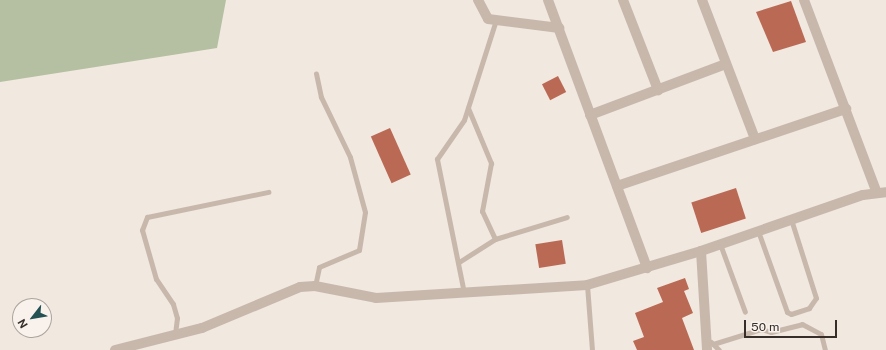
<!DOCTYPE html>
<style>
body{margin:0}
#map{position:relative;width:886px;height:350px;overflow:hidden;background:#f1e8e0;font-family:"Public Sans",sans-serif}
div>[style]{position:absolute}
.green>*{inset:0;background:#b5bfa1}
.building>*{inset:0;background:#ba6a54;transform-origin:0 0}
.service>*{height:5px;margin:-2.5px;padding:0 2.5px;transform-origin:2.5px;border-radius:2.5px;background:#c8b8ac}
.minor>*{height:10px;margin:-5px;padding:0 5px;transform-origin:5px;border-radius:5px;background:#c8b8ac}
.tertiary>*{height:10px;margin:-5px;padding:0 5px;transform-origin:5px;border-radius:5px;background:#c8b8ac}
span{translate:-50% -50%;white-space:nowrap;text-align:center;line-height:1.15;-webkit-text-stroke:3px #f9f2ec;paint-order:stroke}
.north{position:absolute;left:12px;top:298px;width:40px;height:40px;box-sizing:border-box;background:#f9f2ec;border:1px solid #aba49e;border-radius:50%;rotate:239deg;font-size:11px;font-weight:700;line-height:16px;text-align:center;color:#372e2a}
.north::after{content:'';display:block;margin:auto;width:14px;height:18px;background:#245254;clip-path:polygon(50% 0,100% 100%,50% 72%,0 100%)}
.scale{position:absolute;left:744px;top:320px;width:93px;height:18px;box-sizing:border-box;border:2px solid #372e2a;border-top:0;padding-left:5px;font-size:12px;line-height:14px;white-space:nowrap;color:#372e2a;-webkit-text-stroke:3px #f9f2ec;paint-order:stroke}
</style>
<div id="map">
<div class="green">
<i style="clip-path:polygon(0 0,226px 0,217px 48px,0 82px)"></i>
</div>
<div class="building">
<i style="clip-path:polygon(791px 1px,806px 42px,773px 52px,756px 12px)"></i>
<i style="left:558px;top:76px;width:18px;height:18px;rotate:63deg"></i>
<i style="left:390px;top:128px;width:51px;height:21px;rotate:66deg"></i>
<i style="left:736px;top:188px;width:32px;height:47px;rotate:72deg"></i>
<i style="left:562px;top:240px;width:24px;height:27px;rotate:81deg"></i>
<i style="clip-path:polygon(685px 278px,689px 289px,684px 291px,693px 313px,682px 318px,694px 350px,637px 350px,633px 341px,644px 337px,635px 313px,663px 302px,657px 288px)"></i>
</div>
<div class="service">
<i style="left:468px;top:108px;width:60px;rotate:67.3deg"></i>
<i style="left:491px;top:163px;width:49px;rotate:100.6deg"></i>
<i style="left:482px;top:211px;width:31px;rotate:65deg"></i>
<i style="left:758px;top:231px;width:86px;rotate:70.3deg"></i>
<i style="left:787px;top:312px;width:4px;rotate:27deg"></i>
<i style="left:791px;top:314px;width:19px;rotate:-18deg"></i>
<i style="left:809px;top:308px;width:12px;rotate:-55deg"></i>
<i style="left:816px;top:298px;width:83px;rotate:-107.6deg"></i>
<i style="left:720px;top:244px;width:72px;rotate:69.8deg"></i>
<i style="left:459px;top:262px;width:43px;rotate:-32.6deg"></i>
<i style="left:495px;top:239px;width:75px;rotate:-17deg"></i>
<i style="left:587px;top:285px;width:65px;rotate:85.6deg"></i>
<i style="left:315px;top:286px;width:19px;rotate:-78deg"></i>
<i style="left:319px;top:267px;width:43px;rotate:-23deg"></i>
<i style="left:359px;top:250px;width:38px;rotate:-81deg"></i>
<i style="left:365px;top:212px;width:57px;rotate:-105.3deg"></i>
<i style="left:350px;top:157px;width:67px;rotate:-115.8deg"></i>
<i style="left:321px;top:97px;width:24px;rotate:-102deg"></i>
<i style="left:464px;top:293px;width:137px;rotate:-101.4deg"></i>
<i style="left:437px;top:159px;width:47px;rotate:-55.3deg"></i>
<i style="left:464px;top:120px;width:105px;rotate:-72.3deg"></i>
<i style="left:175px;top:334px;width:16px;rotate:-83deg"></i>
<i style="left:177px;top:318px;width:15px;rotate:-106deg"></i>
<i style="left:173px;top:304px;width:30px;rotate:-124deg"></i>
<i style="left:156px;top:279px;width:51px;rotate:-105.9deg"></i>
<i style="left:142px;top:230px;width:14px;rotate:-69deg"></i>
<i style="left:147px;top:217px;width:124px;rotate:-11.7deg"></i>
<i style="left:711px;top:342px;width:11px;rotate:45deg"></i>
<i style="left:713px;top:344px;width:50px;rotate:-17.4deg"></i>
<i style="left:761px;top:329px;width:10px;rotate:17deg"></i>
<i style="left:771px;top:332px;width:32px;rotate:-14deg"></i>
<i style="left:802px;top:324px;width:21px;rotate:28deg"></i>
<i style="left:821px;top:334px;width:16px;rotate:76deg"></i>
</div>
<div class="minor">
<i style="left:478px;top:0;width:21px;rotate:62deg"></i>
<i style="left:488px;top:19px;width:72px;rotate:7.2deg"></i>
<i style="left:548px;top:0;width:286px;rotate:69.7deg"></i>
<i style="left:623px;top:0;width:97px;rotate:68.7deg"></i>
<i style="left:702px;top:0;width:149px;rotate:69.1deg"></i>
<i style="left:804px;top:0;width:206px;rotate:69.3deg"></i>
<i style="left:590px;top:115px;width:145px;rotate:-20.6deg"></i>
<i style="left:617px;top:186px;width:242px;rotate:-18.6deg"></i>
<i style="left:701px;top:251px;width:99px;rotate:86.5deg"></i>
</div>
<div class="tertiary">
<i style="left:115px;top:350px;width:90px;rotate:-14.2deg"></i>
<i style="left:202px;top:328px;width:106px;rotate:-22.7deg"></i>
<i style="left:300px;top:287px;width:15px;rotate:-4deg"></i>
<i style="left:315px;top:286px;width:62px;rotate:11.1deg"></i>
<i style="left:376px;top:298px;width:211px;rotate:-3.5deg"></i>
<i style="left:587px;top:285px;width:119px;rotate:-16.6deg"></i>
<i style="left:701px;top:251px;width:171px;rotate:-19.1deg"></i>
<i style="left:863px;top:195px;width:23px;rotate:-7deg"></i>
</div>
<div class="north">N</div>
<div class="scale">50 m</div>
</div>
